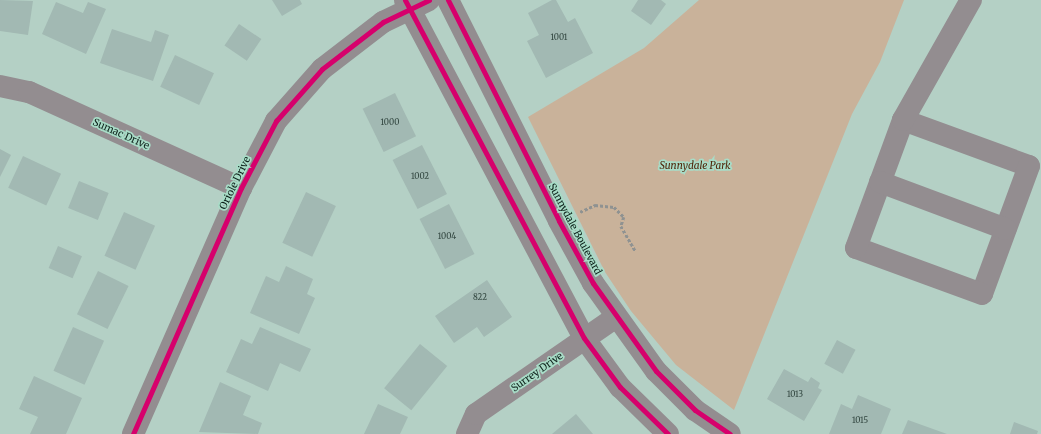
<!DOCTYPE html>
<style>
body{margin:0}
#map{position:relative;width:1041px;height:434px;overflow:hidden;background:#b4d0c5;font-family:Merriweather,serif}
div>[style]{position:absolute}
.green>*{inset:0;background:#c9b29a}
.building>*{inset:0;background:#a2b9b3;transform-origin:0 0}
.path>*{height:2.5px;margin-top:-1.25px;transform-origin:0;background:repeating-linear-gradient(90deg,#8f9291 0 3px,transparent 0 5px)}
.minor>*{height:22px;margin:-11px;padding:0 11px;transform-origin:11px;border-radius:11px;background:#938d90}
.cycleway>*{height:5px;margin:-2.5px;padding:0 2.5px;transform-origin:2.5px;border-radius:2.5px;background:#d6006c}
span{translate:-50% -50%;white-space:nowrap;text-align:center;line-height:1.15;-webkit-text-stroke:3.5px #a8dcc7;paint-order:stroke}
.number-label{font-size:8px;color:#344842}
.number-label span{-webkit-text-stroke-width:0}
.street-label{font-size:10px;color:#0e221b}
.park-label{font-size:10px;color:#4f2307;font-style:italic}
</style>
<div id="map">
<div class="green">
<i style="clip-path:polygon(699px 0,904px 0,880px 62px,852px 114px,734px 410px,676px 365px,631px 311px,605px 272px,528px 117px,644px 48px)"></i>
</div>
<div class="building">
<i style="clip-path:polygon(0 0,33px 1px,28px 35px,0 31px)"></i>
<i style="clip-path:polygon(272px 0,300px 0,302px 4px,282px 16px)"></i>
<i style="clip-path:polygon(552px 0,556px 0,568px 22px,575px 18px,593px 53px,546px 78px,527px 41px,539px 35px,528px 13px)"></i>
<i style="clip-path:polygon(638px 0,661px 0,666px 4px,651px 25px,631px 11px)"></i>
<i style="clip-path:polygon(56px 2px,83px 13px,88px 2px,106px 9px,86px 54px,42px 34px)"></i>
<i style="left:239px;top:24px;width:27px;height:26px;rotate:34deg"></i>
<i style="clip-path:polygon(112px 29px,151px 42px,155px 30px,169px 35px,153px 81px,100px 63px)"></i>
<i style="left:175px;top:55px;width:43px;height:35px;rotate:25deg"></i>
<i style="left:395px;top:93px;width:48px;height:36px;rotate:64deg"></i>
<i style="left:422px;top:145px;width:55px;height:33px;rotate:63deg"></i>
<i style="clip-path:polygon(0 149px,11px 155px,0 177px)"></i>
<i style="left:23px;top:156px;width:42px;height:35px;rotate:25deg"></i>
<i style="left:79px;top:181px;width:32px;height:29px;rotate:22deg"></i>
<i style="left:306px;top:192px;width:33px;height:56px;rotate:25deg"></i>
<i style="left:449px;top:204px;width:56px;height:33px;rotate:63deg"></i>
<i style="left:124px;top:212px;width:34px;height:48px;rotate:24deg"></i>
<i style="left:58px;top:246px;width:26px;height:24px;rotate:23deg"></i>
<i style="clip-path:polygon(286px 266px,313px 279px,307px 294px,315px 298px,299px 334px,250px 313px,266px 276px,279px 282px)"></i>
<i style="left:98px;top:271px;width:34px;height:48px;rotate:26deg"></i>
<i style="clip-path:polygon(487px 280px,512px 317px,484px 337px,477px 327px,454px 343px,435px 316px)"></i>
<i style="left:73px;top:327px;width:34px;height:48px;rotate:24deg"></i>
<i style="clip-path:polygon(260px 327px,311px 349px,300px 372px,280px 363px,268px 391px,226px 372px,241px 339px,252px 344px)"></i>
<i style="left:837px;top:340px;width:21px;height:27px;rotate:28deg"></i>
<i style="left:420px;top:344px;width:35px;height:57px;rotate:39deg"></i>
<i style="clip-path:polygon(784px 369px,808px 382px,811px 377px,820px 383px,818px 388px,822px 390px,804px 421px,767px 399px)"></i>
<i style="clip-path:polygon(34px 376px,82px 398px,66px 434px,30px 434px,38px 417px,19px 409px)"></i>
<i style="clip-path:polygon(220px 382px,251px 396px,243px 415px,262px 423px,258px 434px,199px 432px)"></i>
<i style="clip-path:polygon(858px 395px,891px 409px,881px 434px,829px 434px,841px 404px,852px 409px)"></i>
<i style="clip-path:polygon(378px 404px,408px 417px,400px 434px,364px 434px)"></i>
<i style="clip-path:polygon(576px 414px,593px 434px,552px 434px)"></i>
<i style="clip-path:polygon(908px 420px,947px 434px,902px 434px)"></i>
<i style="clip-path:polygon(1014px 422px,1038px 431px,1037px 434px,1010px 434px)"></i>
</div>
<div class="path">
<i style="left:580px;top:212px;width:17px;rotate:-25deg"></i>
<i style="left:595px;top:205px;width:19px;rotate:6deg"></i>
<i style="left:614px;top:207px;width:14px;rotate:45deg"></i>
<i style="left:624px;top:217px;width:9px;rotate:108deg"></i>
<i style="left:621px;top:226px;width:30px;rotate:60deg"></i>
</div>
<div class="minor">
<i style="left:405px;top:0;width:382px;rotate:62.1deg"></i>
<i style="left:584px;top:338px;width:61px;rotate:53.7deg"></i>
<i style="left:620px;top:387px;width:67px;rotate:44.4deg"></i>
<i style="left:448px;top:0;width:247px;rotate:63.3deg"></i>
<i style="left:559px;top:221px;width:71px;rotate:61.3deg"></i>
<i style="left:593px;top:283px;width:108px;rotate:54.4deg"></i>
<i style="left:656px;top:371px;width:55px;rotate:45deg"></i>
<i style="left:695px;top:410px;width:42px;rotate:34.4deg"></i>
<i style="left:0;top:86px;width:30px;rotate:12deg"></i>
<i style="left:29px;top:92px;width:233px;rotate:24.4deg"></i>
<i style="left:903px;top:120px;width:134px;rotate:20.1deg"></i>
<i style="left:1029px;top:166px;width:136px;rotate:110.2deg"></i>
<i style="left:982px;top:294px;width:134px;rotate:-159.9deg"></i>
<i style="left:856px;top:248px;width:136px;rotate:-69.8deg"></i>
<i style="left:903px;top:120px;width:138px;rotate:-60.5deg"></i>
<i style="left:880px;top:182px;width:134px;rotate:20.5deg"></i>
<i style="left:133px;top:434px;width:269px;rotate:-66.3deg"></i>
<i style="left:241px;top:188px;width:76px;rotate:-62.4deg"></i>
<i style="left:276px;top:121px;width:69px;rotate:-48.5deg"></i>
<i style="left:322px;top:69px;width:77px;rotate:-37.6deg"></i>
<i style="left:383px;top:22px;width:51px;rotate:-25.6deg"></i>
<i style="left:467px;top:434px;width:22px;rotate:-66deg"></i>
<i style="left:476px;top:414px;width:170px;rotate:-34.7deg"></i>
</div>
<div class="cycleway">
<i style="left:405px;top:0;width:382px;rotate:62.1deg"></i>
<i style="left:584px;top:338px;width:61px;rotate:53.7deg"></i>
<i style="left:620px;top:387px;width:67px;rotate:44.4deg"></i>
<i style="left:448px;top:0;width:247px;rotate:63.3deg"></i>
<i style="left:559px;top:221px;width:71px;rotate:61.3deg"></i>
<i style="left:593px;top:283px;width:108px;rotate:54.4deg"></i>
<i style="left:656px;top:371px;width:55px;rotate:45deg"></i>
<i style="left:695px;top:410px;width:42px;rotate:34.4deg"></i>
<i style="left:133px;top:434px;width:269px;rotate:-66.3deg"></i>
<i style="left:241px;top:188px;width:76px;rotate:-62.4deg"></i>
<i style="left:276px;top:121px;width:69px;rotate:-48.5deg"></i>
<i style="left:322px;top:69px;width:77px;rotate:-37.6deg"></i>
<i style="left:383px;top:22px;width:51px;rotate:-25.6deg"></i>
</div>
<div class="number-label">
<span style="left:559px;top:38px">1001</span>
<span style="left:390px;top:123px">1000</span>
<span style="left:420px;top:177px">1002</span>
<span style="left:447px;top:237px">1004</span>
<span style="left:480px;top:298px">822</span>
<span style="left:795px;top:395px">1013</span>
<span style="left:860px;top:421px">1015</span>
</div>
<div class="street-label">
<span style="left:121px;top:134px;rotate:24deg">Sumac Drive</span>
<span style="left:235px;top:183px;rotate:-64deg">Oriole Drive</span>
<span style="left:575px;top:229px;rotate:62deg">Sunnydale Boulevard</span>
<span style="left:537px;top:372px;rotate:-35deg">Surrey Drive</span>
</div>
<div class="park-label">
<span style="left:695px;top:166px">Sunnydale Park</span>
</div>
</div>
